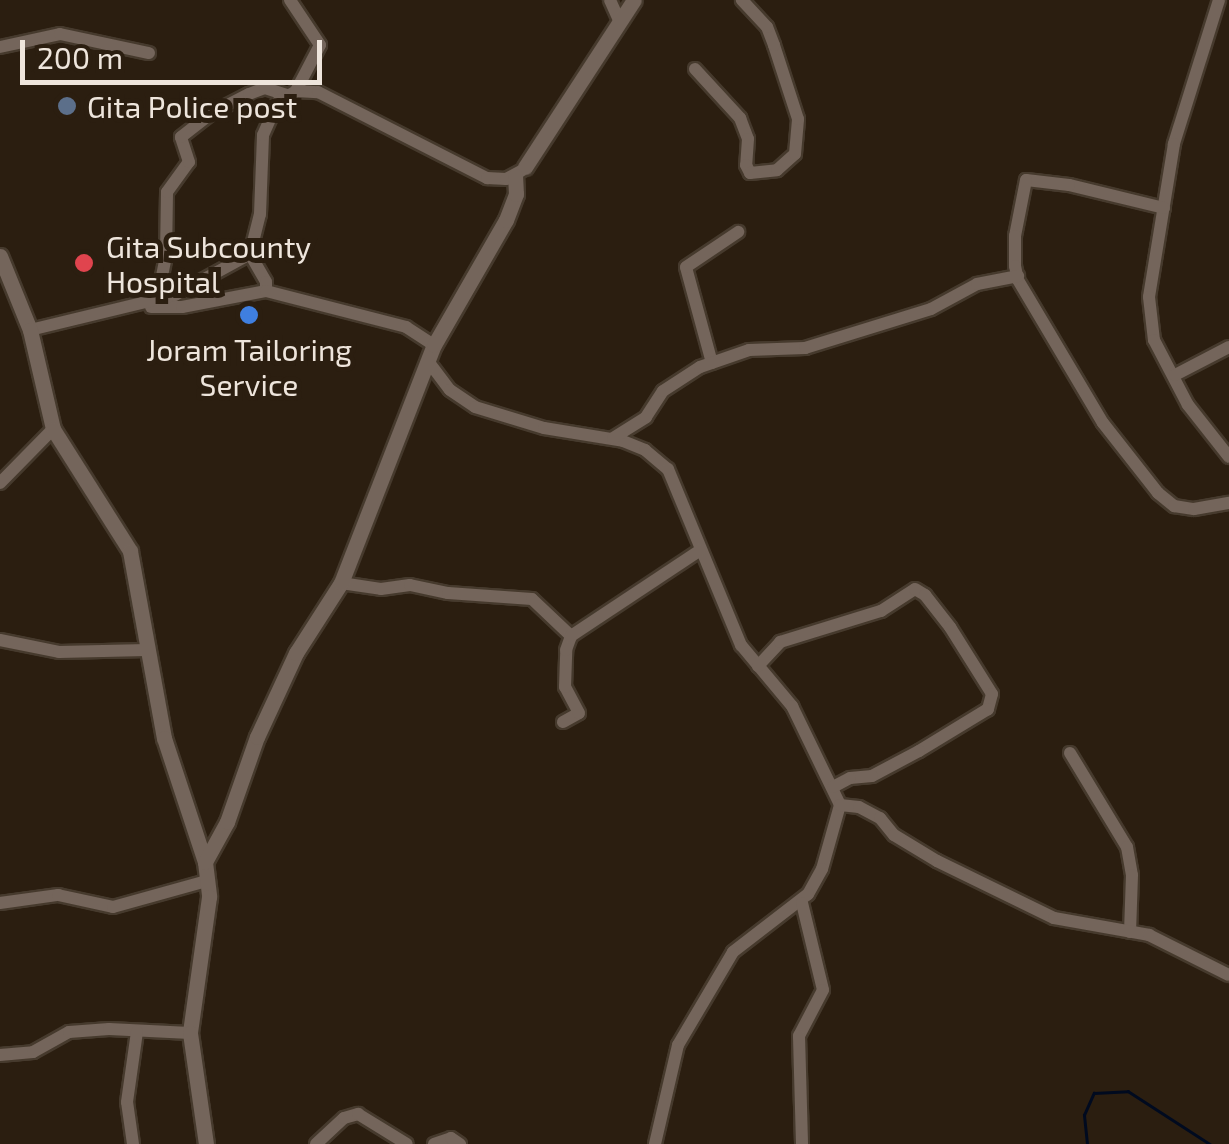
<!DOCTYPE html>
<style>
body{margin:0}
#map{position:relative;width:1229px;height:1144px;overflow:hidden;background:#2b1e10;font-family:"Exo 2",sans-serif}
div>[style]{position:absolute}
.stream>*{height:2.5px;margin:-1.25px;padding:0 1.25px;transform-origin:1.25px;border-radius:1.25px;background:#000a1f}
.roads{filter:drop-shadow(2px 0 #463a2d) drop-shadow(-2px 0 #463a2d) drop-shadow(0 2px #463a2d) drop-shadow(0 -2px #463a2d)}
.minor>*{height:12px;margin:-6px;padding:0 6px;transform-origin:6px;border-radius:6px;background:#74655b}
.tertiary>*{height:15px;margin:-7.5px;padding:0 7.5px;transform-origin:7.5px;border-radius:7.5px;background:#74655b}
.dots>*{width:28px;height:28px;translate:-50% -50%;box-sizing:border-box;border:5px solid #2b1e10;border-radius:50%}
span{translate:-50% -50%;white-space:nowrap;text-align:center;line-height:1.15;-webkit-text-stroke:10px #2b1e10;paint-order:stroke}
.poi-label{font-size:30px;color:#eee5dc}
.left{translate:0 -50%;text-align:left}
.scale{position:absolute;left:20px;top:40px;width:302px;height:45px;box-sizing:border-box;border:5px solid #eee5dc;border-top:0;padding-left:12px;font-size:30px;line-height:35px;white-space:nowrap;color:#eee5dc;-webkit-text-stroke:8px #2b1e10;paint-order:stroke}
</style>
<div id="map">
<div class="stream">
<i style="left:1087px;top:1144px;width:29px;rotate:-96deg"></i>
<i style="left:1084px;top:1115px;width:24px;rotate:-66deg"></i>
<i style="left:1094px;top:1093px;width:34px;rotate:-3deg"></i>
<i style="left:1128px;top:1091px;width:98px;rotate:32.9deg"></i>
</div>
<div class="roads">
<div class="minor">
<i style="left:290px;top:0;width:54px;rotate:56.3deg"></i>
<i style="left:320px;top:45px;width:52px;rotate:117.6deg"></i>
<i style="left:610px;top:0;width:24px;rotate:66deg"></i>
<i style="left:1219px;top:0;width:151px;rotate:107.4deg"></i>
<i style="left:1174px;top:144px;width:155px;rotate:99.3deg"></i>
<i style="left:1149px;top:297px;width:43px;rotate:83.4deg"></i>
<i style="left:1154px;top:340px;width:73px;rotate:62.4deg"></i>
<i style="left:1188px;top:405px;width:66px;rotate:51.7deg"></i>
<i style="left:0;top:47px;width:61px;rotate:-12.2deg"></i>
<i style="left:60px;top:34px;width:91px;rotate:12.1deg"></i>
<i style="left:695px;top:69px;width:67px;rotate:47.4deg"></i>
<i style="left:740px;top:118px;width:22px;rotate:69deg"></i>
<i style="left:748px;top:139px;width:26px;rotate:94deg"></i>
<i style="left:746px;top:165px;width:9px;rotate:63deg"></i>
<i style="left:750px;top:173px;width:27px;rotate:-6deg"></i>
<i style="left:777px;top:170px;width:24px;rotate:-42deg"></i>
<i style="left:795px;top:154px;width:35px;rotate:-85deg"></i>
<i style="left:798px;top:119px;width:78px;rotate:-108deg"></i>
<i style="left:774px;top:45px;width:19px;rotate:-111deg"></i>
<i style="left:767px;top:27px;width:37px;rotate:-133deg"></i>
<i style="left:1164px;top:208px;width:98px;rotate:-166.4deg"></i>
<i style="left:1069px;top:185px;width:43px;rotate:-173.4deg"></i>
<i style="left:1026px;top:180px;width:57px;rotate:101.1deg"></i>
<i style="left:1015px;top:236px;width:30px;rotate:90deg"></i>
<i style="left:1015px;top:266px;width:14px;rotate:78deg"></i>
<i style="left:1018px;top:280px;width:166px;rotate:59.3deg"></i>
<i style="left:1103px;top:423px;width:89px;rotate:51.8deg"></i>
<i style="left:1158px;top:493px;width:21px;rotate:39deg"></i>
<i style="left:1174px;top:506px;width:20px;rotate:9deg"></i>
<i style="left:1194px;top:509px;width:36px;rotate:-10deg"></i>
<i style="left:250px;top:254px;width:32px;rotate:60deg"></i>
<i style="left:266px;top:282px;width:9px;rotate:90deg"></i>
<i style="left:157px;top:301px;width:46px;rotate:-78.7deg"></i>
<i style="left:166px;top:256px;width:64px;rotate:-89.1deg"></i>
<i style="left:167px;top:192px;width:37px;rotate:-54deg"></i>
<i style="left:189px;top:162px;width:26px;rotate:-108deg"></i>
<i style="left:181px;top:137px;width:37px;rotate:-38deg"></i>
<i style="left:210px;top:114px;width:44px;rotate:-27.1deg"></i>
<i style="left:249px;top:94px;width:17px;rotate:-21deg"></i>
<i style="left:265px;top:88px;width:22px;rotate:18deg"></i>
<i style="left:151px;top:307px;width:31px"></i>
<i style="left:182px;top:307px;width:86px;rotate:-10.8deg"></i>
<i style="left:266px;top:291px;width:145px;rotate:14.4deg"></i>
<i style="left:406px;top:327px;width:33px;rotate:33deg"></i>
<i style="left:30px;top:330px;width:149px;rotate:-13.6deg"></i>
<i style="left:175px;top:295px;width:85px;rotate:-28.7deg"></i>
<i style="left:250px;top:254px;width:41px;rotate:-76deg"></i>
<i style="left:260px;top:214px;width:79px;rotate:-87.8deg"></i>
<i style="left:263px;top:135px;width:36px;rotate:-66deg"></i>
<i style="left:278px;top:102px;width:21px;rotate:-31deg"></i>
<i style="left:296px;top:91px;width:22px;rotate:3deg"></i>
<i style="left:318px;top:92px;width:190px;rotate:27deg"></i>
<i style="left:487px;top:178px;width:19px;rotate:3deg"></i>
<i style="left:506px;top:179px;width:17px;rotate:-28deg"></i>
<i style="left:428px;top:361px;width:36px;rotate:53deg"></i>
<i style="left:450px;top:390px;width:30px;rotate:34deg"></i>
<i style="left:475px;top:407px;width:72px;rotate:16.9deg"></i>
<i style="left:544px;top:428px;width:80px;rotate:9.3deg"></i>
<i style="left:623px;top:441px;width:24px;rotate:22deg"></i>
<i style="left:645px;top:450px;width:30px;rotate:40deg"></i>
<i style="left:668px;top:469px;width:191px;rotate:67.5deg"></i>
<i style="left:741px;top:645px;width:80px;rotate:50.1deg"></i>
<i style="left:792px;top:706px;width:110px;rotate:64.1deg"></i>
<i style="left:840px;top:805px;width:66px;rotate:105.7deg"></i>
<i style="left:822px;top:869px;width:29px;rotate:119deg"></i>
<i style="left:808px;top:894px;width:95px;rotate:142.3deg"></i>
<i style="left:733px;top:952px;width:108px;rotate:120.6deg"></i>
<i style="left:678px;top:1045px;width:102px;rotate:103.1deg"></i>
<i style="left:712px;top:363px;width:99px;rotate:-105.2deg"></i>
<i style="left:686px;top:267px;width:63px;rotate:-33.9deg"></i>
<i style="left:1175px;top:375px;width:61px;rotate:-27.4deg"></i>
<i style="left:613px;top:438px;width:39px;rotate:-32deg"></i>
<i style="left:646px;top:417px;width:31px;rotate:-57deg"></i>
<i style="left:663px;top:391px;width:44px;rotate:-33deg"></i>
<i style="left:700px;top:367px;width:52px;rotate:-19.1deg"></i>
<i style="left:749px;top:350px;width:56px;rotate:-2deg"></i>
<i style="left:805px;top:348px;width:132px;rotate:-17.2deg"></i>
<i style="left:931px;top:309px;width:52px;rotate:-28.5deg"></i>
<i style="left:977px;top:284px;width:42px;rotate:-11deg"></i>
<i style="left:0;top:483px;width:76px;rotate:-45.5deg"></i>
<i style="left:341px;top:583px;width:40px;rotate:8.5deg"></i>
<i style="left:381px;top:589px;width:29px;rotate:-8deg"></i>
<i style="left:410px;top:585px;width:39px;rotate:12deg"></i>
<i style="left:448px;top:593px;width:84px;rotate:4.1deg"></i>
<i style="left:532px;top:599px;width:54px;rotate:43.5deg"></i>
<i style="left:0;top:640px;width:60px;rotate:11.5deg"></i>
<i style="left:59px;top:652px;width:88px;rotate:-1.3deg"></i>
<i style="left:758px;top:666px;width:33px;rotate:-47deg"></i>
<i style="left:780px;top:642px;width:106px;rotate:-17.1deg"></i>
<i style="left:881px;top:611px;width:40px;rotate:-32.9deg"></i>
<i style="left:915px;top:589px;width:12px;rotate:31deg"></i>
<i style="left:925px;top:595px;width:41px;rotate:52deg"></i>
<i style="left:950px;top:627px;width:79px;rotate:57.9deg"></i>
<i style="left:992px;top:694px;width:16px;rotate:105deg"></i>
<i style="left:988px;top:709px;width:81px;rotate:148.7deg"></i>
<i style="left:919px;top:751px;width:53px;rotate:152deg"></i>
<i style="left:872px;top:776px;width:22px;rotate:175deg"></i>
<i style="left:850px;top:778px;width:19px;rotate:152deg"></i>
<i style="left:563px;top:722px;width:18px;rotate:-29deg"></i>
<i style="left:579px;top:713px;width:30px;rotate:-118deg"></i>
<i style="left:565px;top:687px;width:37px;rotate:-88deg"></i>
<i style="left:566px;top:650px;width:15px;rotate:-70deg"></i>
<i style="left:571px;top:636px;width:154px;rotate:-33.6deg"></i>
<i style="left:1070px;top:753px;width:110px;rotate:58.8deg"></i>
<i style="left:1127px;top:847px;width:28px;rotate:80deg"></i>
<i style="left:1132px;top:875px;width:57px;rotate:92deg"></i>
<i style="left:840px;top:805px;width:19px;rotate:6deg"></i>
<i style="left:859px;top:807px;width:24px;rotate:28deg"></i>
<i style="left:880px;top:818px;width:22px;rotate:51deg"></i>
<i style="left:894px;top:835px;width:50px;rotate:31.2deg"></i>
<i style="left:937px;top:861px;width:130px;rotate:26deg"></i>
<i style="left:1054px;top:918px;width:97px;rotate:10.1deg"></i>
<i style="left:1149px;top:935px;width:89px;rotate:26.6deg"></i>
<i style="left:0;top:903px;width:59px;rotate:-7.9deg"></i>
<i style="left:58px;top:895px;width:56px;rotate:12.3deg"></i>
<i style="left:113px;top:907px;width:98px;rotate:-15.5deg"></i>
<i style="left:802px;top:903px;width:89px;rotate:76.4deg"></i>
<i style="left:823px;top:990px;width:52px;rotate:117.6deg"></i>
<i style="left:799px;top:1036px;width:108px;rotate:88.4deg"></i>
<i style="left:0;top:1055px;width:33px;rotate:-5deg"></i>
<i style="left:33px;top:1052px;width:41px;rotate:-29.1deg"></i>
<i style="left:69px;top:1032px;width:40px;rotate:-4.3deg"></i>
<i style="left:109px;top:1029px;width:81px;rotate:2.8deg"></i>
<i style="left:133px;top:1144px;width:42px;rotate:-98.1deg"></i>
<i style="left:127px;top:1102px;width:71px;rotate:-81.9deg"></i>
<i style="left:316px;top:1144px;width:38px;rotate:-43deg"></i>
<i style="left:344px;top:1118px;width:15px;rotate:-16deg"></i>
<i style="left:358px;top:1114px;width:57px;rotate:31.5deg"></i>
<i style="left:434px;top:1144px;width:18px;rotate:-19deg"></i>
<i style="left:451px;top:1138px;width:11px;rotate:34deg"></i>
</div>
<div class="tertiary">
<i style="left:525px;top:167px;width:199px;rotate:-56.9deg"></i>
<i style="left:0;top:256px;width:80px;rotate:67.9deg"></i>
<i style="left:30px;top:330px;width:102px;rotate:76.9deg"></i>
<i style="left:53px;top:429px;width:144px;rotate:57.7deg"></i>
<i style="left:130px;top:551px;width:190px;rotate:79.7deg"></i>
<i style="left:164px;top:738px;width:131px;rotate:71.7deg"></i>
<i style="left:205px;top:862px;width:35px;rotate:83deg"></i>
<i style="left:209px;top:897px;width:137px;rotate:98deg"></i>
<i style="left:190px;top:1033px;width:112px;rotate:81.8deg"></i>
<i style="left:205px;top:862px;width:46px;rotate:-61.2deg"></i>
<i style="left:227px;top:822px;width:90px;rotate:-70.6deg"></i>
<i style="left:257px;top:737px;width:93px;rotate:-65.1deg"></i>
<i style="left:296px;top:653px;width:83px;rotate:-57.3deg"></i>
<i style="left:341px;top:583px;width:256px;rotate:-68.7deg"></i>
<i style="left:434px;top:345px;width:144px;rotate:-60.1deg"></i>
<i style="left:506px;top:220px;width:28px;rotate:-69deg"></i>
<i style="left:516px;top:194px;width:18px;rotate:-93deg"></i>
</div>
</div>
<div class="dots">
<i style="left:67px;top:106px;background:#5c6f8a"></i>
<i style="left:84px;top:263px;background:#e0444e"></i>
<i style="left:249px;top:315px;background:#3f7fe0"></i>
</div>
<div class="poi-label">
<span class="left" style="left:87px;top:106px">Gita Police post</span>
<span class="left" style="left:106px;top:263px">Gita Subcounty<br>Hospital</span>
<span style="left:249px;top:366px">Joram Tailoring<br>Service</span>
</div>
<div class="scale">200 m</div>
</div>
